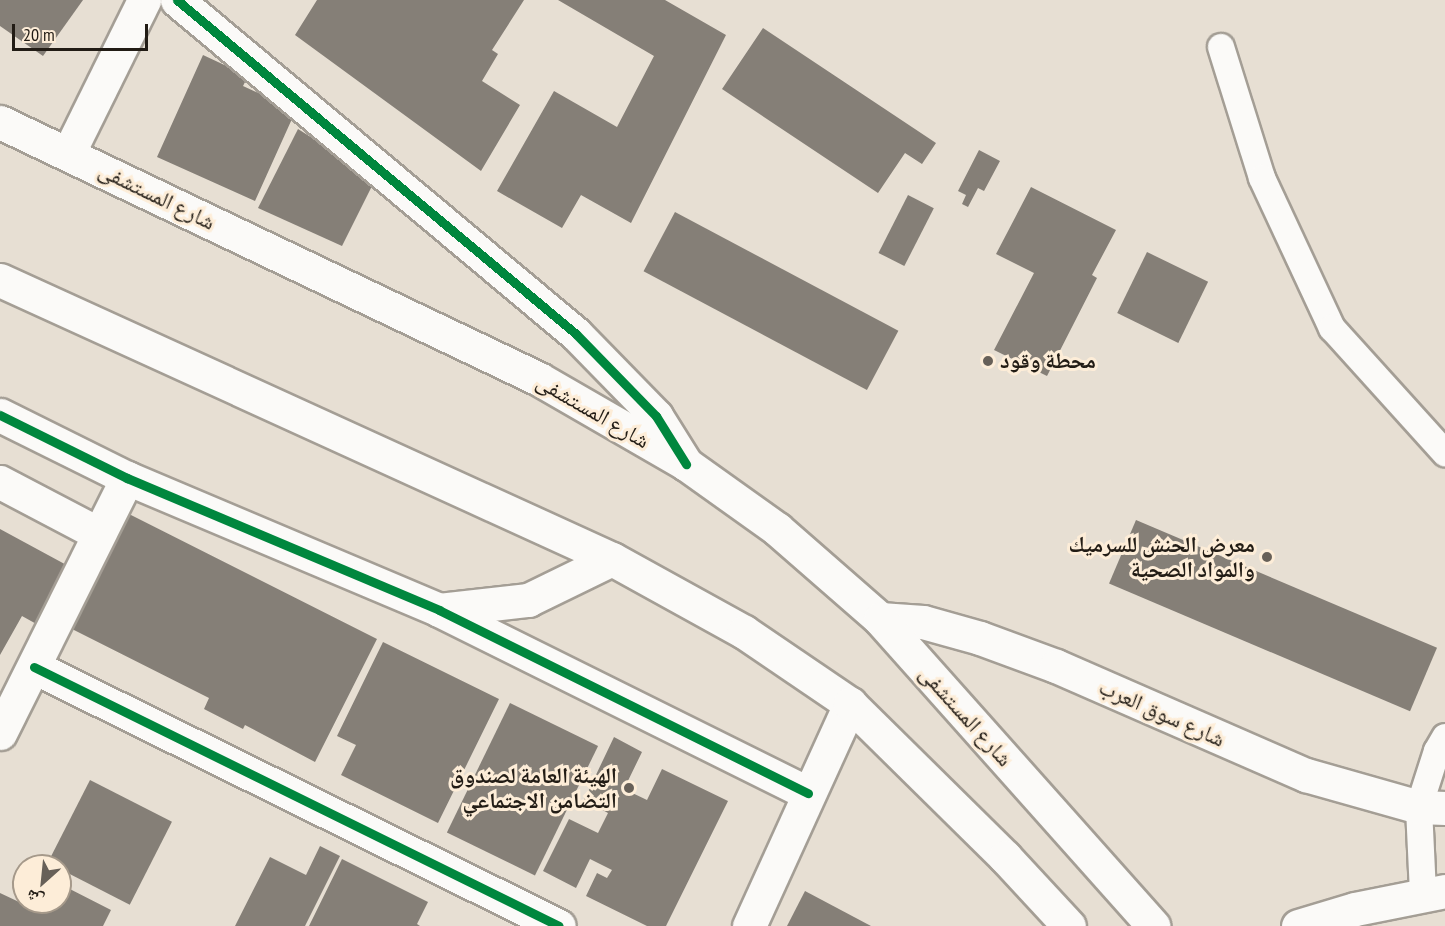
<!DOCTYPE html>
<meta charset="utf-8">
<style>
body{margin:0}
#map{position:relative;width:1445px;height:926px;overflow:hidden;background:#e7dfd3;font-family:"PT Sans Narrow","Noto Naskh Arabic",sans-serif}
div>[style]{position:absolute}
.building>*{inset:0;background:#857f77;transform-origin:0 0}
.roads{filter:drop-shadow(2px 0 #a49e95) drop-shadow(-2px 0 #a49e95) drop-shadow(0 2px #a49e95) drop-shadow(0 -2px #a49e95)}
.lane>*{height:26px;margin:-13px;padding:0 13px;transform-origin:13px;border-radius:13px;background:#fbfaf8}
.street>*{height:33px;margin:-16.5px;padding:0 16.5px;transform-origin:16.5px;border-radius:16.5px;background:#fbfaf8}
.secondary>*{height:33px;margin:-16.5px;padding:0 16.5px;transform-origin:16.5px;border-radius:16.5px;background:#fbfaf8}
.primary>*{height:33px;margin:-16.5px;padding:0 16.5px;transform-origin:16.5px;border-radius:16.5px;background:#fbfaf8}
.cycleway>*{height:9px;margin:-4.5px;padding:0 4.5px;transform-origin:4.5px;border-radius:4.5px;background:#00873e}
.dots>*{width:16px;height:16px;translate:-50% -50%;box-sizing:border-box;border:3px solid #fdedd8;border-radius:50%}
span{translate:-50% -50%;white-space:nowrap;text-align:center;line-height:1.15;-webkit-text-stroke:6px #fdedd8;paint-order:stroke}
.street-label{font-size:22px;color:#221c15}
.poi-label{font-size:22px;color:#221c15;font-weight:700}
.left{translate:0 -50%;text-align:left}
.right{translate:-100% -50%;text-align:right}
.north{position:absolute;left:12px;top:854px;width:60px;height:60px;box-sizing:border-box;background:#fdedd8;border:2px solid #a5998a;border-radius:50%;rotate:207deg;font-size:16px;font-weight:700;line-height:24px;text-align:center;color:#221c15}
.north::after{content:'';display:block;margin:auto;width:21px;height:27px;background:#676058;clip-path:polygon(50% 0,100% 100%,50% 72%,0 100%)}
.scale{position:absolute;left:12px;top:24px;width:136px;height:27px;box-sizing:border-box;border:3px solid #221c15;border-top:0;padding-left:8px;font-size:18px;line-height:21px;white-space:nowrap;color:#221c15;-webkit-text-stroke:4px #fdedd8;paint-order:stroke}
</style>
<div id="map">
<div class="building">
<i style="clip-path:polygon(0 0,83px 0,43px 56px,0 26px)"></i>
<i style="clip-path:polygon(317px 0,524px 0,492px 50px,498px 54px,482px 81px,520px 105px,481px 171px,295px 35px)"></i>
<i style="clip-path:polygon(558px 0,665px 0,726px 35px,631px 223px,581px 195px,562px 228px,497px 191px,554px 91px,617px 127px,654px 56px)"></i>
<i style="clip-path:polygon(763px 28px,936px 143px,922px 164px,905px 153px,878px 193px,722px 89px)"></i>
<i style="clip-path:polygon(203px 55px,248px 76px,243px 86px,296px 110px,255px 201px,157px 157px)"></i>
<i style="clip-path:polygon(298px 129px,376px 178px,342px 246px,258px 208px)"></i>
<i style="clip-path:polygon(979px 150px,1000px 161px,984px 191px,978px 188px,968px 207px,962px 204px,966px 195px,958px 191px)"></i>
<i style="clip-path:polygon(1031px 187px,1116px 230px,1092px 275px,1097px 278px,1047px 376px,994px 350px,1034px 273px,996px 254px)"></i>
<i style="left:908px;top:195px;width:29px;height:65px;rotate:27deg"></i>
<i style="left:675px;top:212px;width:253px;height:67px;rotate:28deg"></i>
<i style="left:1147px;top:252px;width:68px;height:68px;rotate:26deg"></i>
<i style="clip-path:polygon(127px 513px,377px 639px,315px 762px,245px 725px,243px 729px,204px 709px,209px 698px,70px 628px)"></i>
<i style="left:1136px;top:520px;width:327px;height:69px;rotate:23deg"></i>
<i style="clip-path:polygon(0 529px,72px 568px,40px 626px,22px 616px,0 655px)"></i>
<i style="clip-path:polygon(383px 642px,499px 699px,438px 823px,341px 775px,356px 745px,337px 736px)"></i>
<i style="left:510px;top:703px;width:98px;height:144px;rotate:26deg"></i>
<i style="clip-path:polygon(614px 737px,642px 752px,624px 789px,647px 800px,662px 769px,728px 801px,666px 926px,647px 926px,586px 896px,597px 873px,607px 878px,612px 870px,590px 859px,576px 888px,543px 871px,569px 819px,598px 833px,608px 813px,584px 800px)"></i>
<i style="left:90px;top:780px;width:92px;height:93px;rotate:27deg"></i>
<i style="clip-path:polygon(320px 846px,340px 856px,305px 926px,235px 926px,270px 857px,306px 875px)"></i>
<i style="clip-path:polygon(342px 859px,428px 902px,417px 924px,420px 926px,309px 926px)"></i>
<i style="clip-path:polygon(60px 884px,111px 910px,103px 926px,0 926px,0 893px,34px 909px,38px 902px,60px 902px)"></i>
<i style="clip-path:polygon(805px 891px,871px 926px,787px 926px)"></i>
</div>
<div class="roads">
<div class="lane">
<i style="left:1221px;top:47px;width:137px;rotate:72.6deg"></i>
<i style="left:1262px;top:178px;width:166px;rotate:65deg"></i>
<i style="left:1332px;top:328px;width:169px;rotate:47.9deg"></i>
<i style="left:1423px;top:893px;width:86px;rotate:-92.7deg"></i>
<i style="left:1419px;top:807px;width:59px;rotate:-72.2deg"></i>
<i style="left:1437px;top:751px;width:16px;rotate:-60deg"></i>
</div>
<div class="street">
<i style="left:177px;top:0;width:520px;rotate:39.93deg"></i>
<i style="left:576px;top:334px;width:115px;rotate:45.7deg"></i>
<i style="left:656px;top:416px;width:57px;rotate:58deg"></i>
<i style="left:68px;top:154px;width:172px;rotate:-63.7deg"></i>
<i style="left:0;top:415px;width:142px;rotate:26.4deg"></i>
<i style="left:127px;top:478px;width:339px;rotate:22.9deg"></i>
<i style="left:439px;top:610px;width:412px;rotate:26.4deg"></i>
<i style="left:0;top:482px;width:110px;rotate:27.7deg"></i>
<i style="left:439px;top:610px;width:90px;rotate:-6.4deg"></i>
<i style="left:528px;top:600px;width:93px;rotate:-26deg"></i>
<i style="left:34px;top:667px;width:585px;rotate:26.26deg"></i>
<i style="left:0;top:733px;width:285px;rotate:-63.5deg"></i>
<i style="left:749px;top:926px;width:244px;rotate:-65.5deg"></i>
</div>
<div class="secondary">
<i style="left:880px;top:619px;width:43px;rotate:4deg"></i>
<i style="left:923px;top:622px;width:59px;rotate:15.7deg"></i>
<i style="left:980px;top:638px;width:81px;rotate:20.2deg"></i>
<i style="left:1056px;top:666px;width:273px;rotate:23.6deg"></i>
<i style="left:1306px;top:775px;width:117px;rotate:15.8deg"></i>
<i style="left:1419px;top:807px;width:26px;rotate:2deg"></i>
<i style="left:1298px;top:926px;width:59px;rotate:-16.6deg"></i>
<i style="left:1355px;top:909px;width:92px;rotate:-11.3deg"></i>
</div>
<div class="primary">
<i style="left:0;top:122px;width:597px;rotate:25.49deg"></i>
<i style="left:539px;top:379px;width:170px;rotate:30deg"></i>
<i style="left:686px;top:464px;width:112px;rotate:35.5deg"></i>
<i style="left:777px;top:529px;width:137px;rotate:41.1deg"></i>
<i style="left:880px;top:619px;width:411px;rotate:48.3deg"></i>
<i style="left:0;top:280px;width:673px;rotate:24.51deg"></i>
<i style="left:612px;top:559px;width:151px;rotate:28.9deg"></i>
<i style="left:744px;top:632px;width:128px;rotate:34.2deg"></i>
<i style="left:850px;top:704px;width:218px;rotate:44.6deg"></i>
<i style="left:1005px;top:857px;width:94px;rotate:47.2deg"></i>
</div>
</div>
<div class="cycleway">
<i style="left:177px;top:0;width:520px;rotate:39.93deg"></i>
<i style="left:576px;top:334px;width:115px;rotate:45.7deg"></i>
<i style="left:656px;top:416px;width:57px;rotate:58deg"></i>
<i style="left:0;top:415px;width:142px;rotate:26.4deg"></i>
<i style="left:127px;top:478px;width:339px;rotate:22.9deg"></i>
<i style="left:439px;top:610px;width:412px;rotate:26.4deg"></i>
<i style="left:34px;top:667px;width:585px;rotate:26.26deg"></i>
</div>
<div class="dots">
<i style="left:988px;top:361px;background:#676058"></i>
<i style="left:1267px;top:557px;background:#676058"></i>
<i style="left:629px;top:788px;background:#676058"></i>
</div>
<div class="street-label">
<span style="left:157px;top:196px;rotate:26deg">شارع المستشفى</span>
<span style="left:593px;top:411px;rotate:30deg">شارع المستشفى</span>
<span style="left:1162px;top:713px;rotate:24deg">شارع سوق العرب</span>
<span style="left:966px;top:716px;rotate:48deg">شارع المستشفى</span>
</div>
<div class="poi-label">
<span class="left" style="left:1000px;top:361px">محطة وقود</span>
<span class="right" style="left:1255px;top:557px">معرض الحنش للسرميك<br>والمواد الصحية</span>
<span class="right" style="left:617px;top:788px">الهيئة العامة لصندوق<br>التضامن الاجتماعي</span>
</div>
<div class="north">ش</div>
<div class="scale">20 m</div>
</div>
